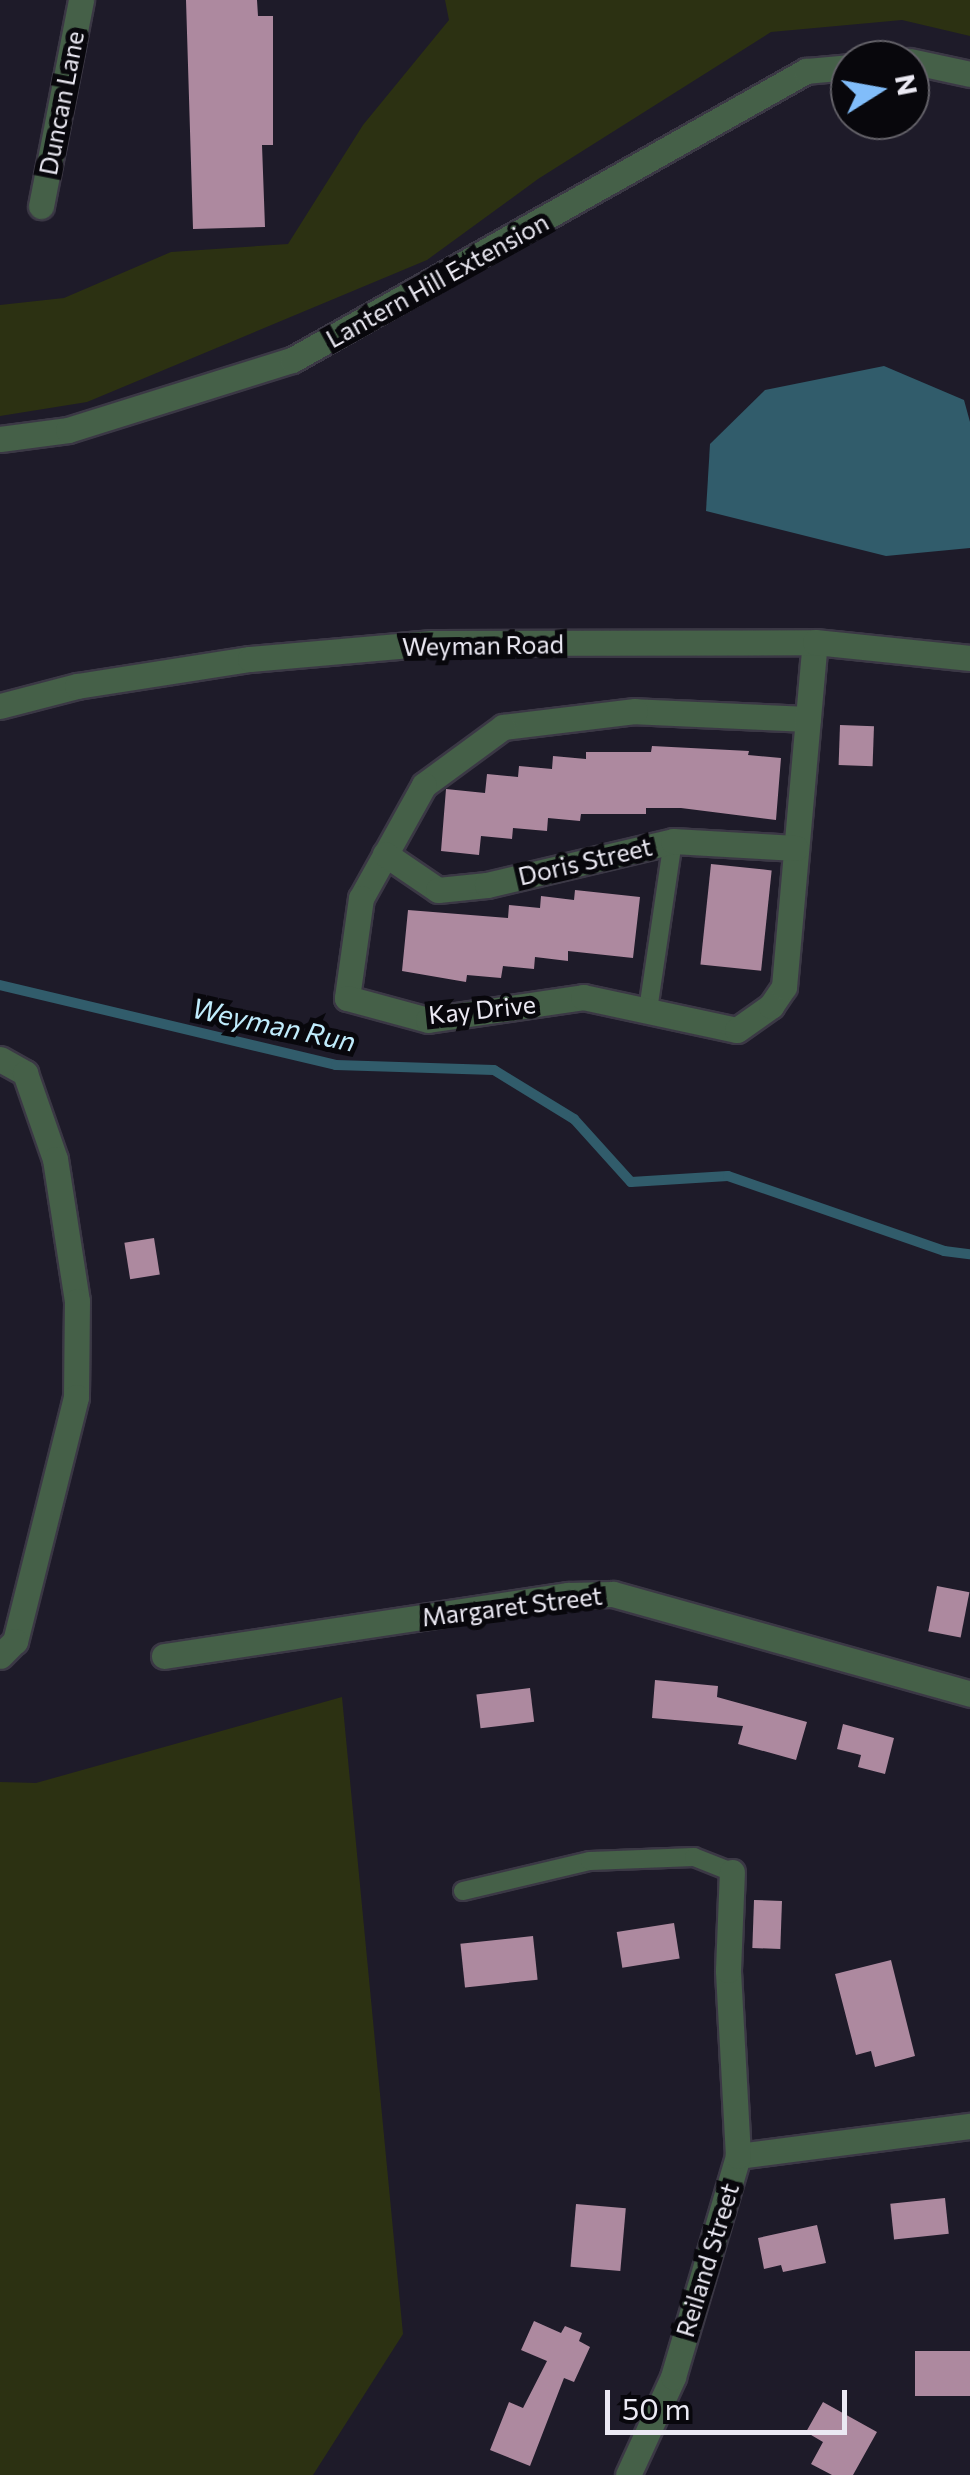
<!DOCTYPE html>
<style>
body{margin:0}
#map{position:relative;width:970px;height:2475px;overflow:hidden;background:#1e1b29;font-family:Commissioner,sans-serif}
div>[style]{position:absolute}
.green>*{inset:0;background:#2c3112}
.water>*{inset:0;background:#315c6b}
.stream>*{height:10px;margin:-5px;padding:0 5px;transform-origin:5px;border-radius:5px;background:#315c6b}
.building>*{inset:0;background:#ad899f;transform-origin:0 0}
.roads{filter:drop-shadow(2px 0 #3b3845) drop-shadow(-2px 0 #3b3845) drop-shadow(0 2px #3b3845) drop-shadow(0 -2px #3b3845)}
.service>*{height:18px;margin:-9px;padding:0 9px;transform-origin:9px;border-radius:9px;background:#456048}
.minor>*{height:25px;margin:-12.5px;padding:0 12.5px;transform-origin:12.5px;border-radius:12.5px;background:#456048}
.tertiary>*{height:25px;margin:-12.5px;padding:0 12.5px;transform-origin:12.5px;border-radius:12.5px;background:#456048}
span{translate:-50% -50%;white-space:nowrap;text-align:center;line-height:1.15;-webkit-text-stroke:10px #08070c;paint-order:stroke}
.street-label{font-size:25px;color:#ebe9f3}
.water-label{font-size:28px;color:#c0ecfc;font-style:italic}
.north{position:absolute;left:830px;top:40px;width:100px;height:100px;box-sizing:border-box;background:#08070c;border:2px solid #636168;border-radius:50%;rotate:79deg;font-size:28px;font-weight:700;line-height:40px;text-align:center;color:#ebe9f3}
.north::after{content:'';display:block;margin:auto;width:35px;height:45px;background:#81bdfa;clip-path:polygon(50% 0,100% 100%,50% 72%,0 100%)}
.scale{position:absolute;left:605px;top:2390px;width:242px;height:45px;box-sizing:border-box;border:5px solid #ebe9f3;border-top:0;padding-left:12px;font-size:30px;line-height:35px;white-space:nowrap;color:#ebe9f3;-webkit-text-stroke:8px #08070c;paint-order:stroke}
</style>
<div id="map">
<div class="green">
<i style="clip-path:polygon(445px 0,970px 0,970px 36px,902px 20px,771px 32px,538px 179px,427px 260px,87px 402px,0 416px,0 305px,64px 298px,171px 252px,288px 244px,363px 125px,449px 20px)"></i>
<i style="clip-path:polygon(342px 1697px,403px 2334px,313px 2475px,0 2475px,0 1782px,36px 1783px)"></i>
</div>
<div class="water">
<i style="clip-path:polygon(884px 366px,964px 400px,970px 422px,970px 548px,886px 556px,706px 511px,710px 444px,765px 390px)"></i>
</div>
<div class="stream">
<i style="left:0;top:985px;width:345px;rotate:13.4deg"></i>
<i style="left:336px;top:1065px;width:158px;rotate:1.8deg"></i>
<i style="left:494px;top:1070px;width:94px;rotate:31.5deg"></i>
<i style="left:574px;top:1119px;width:85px;rotate:47.9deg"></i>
<i style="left:631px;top:1182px;width:97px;rotate:-3.5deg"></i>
<i style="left:728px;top:1176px;width:229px;rotate:19.1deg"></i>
<i style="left:944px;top:1251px;width:26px;rotate:7deg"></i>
</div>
<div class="building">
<i style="clip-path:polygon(186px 0,257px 0,258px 16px,273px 16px,273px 145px,262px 145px,265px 227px,193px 229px)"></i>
<i style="left:840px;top:725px;width:34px;height:40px;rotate:2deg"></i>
<i style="clip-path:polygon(652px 746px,749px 751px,748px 755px,781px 758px,776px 820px,681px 808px,646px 808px,646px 814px,581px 814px,580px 821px,548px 818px,547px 831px,513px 828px,512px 839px,481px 836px,479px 855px,441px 851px,446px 789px,485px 793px,487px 774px,518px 777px,519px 766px,552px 769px,553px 756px,586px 759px,586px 752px,651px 752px)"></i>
<i style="left:711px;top:864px;width:61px;height:101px;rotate:6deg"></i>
<i style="clip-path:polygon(575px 890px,640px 897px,633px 958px,568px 951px,568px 961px,535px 957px,534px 969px,503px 966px,501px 978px,467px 975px,466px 982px,402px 971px,408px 910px,508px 918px,509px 905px,540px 908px,541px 896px,574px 900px)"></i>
<i style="left:154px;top:1238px;width:37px;height:30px;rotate:81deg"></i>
<i style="left:937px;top:1586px;width:33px;height:46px;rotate:11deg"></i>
<i style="clip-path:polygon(655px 1680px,718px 1686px,717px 1697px,807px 1722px,796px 1760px,738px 1744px,743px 1726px,652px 1718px)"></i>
<i style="left:530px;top:1688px;width:34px;height:54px;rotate:83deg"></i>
<i style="clip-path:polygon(843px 1724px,894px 1738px,885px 1774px,858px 1767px,861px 1755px,837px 1749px)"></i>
<i style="left:754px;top:1900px;width:28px;height:48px;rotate:2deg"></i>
<i style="left:674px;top:1923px;width:36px;height:58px;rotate:81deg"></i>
<i style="left:533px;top:1936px;width:44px;height:73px;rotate:84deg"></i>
<i style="clip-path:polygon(891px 1960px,915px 2056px,875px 2067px,871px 2051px,856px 2055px,835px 1974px)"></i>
<i style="left:945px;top:2198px;width:36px;height:55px;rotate:84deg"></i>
<i style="left:576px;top:2204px;width:50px;height:63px;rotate:5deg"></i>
<i style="clip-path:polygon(817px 2225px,826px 2263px,783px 2272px,781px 2265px,764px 2269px,758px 2238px)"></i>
<i style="clip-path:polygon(534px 2321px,561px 2333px,565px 2326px,582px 2333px,579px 2341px,590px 2347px,574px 2382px,564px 2378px,530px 2466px,490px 2450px,509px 2402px,523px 2408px,547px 2361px,521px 2350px)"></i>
<i style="left:970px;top:2351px;width:45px;height:55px;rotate:90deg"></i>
<i style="clip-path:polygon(823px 2402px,877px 2432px,853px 2475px,832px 2475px,811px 2464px,823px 2442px,806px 2432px)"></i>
</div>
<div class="roads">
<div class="service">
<i style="left:648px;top:1010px;width:171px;rotate:-81.6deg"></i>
<i style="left:463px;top:1891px;width:130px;rotate:-13.3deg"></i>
<i style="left:590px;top:1861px;width:104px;rotate:-2.2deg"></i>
<i style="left:694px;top:1857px;width:41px;rotate:21.5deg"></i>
</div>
<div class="minor">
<i style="left:910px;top:61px;width:61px;rotate:12.2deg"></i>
<i style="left:41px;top:206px;width:210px;rotate:-79deg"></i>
<i style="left:0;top:439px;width:69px;rotate:-7.5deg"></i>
<i style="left:68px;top:430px;width:235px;rotate:-17.4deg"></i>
<i style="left:292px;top:360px;width:590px;rotate:-29.35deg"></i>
<i style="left:806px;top:71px;width:44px;rotate:-5.2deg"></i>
<i style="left:808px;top:719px;width:173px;rotate:-177.4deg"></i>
<i style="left:635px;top:711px;width:133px;rotate:173.1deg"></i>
<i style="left:503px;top:727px;width:98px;rotate:143.7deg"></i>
<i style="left:424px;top:785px;width:129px;rotate:119.1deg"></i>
<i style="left:361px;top:898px;width:101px;rotate:98deg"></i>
<i style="left:347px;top:998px;width:84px;rotate:15.2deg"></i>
<i style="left:428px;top:1020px;width:157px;rotate:-8.4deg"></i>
<i style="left:583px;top:997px;width:157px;rotate:12.1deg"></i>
<i style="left:737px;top:1030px;width:42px;rotate:-35.2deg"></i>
<i style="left:771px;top:1006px;width:23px;rotate:-56deg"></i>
<i style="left:784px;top:987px;width:346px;rotate:-84.9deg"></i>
<i style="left:385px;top:854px;width:64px;rotate:34.2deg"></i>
<i style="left:438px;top:890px;width:49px;rotate:-5.8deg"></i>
<i style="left:487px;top:885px;width:191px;rotate:-13.3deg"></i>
<i style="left:673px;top:841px;width:123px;rotate:3.3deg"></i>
<i style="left:0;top:1059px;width:29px;rotate:29deg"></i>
<i style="left:25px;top:1073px;width:91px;rotate:70.8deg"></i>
<i style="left:55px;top:1159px;width:144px;rotate:81.2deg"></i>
<i style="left:77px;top:1301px;width:96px;rotate:90.6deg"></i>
<i style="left:76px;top:1397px;width:252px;rotate:104deg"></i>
<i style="left:15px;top:1641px;width:21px;rotate:135deg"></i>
<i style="left:164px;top:1656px;width:409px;rotate:-8.6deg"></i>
<i style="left:568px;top:1595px;width:45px;rotate:-1.3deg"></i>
<i style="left:613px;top:1594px;width:371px;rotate:15.6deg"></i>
<i style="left:738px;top:2156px;width:234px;rotate:-7.4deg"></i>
<i style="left:628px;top:2475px;width:108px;rotate:-65.3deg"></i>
<i style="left:673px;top:2377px;width:230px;rotate:-73.6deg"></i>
<i style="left:738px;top:2156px;width:186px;rotate:-93.1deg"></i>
<i style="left:728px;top:1970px;width:98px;rotate:-87.7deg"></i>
</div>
<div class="tertiary">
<i style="left:0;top:706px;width:80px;rotate:-14.6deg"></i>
<i style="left:77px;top:686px;width:175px;rotate:-8.9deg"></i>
<i style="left:250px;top:659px;width:183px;rotate:-5deg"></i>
<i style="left:432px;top:643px;width:383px;rotate:-0.1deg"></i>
<i style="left:815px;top:642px;width:156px;rotate:5.9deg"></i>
</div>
</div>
<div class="street-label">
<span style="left:61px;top:103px;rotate:-79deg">Duncan Lane</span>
<span style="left:437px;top:280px;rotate:-29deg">Lantern Hill Extension</span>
<span style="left:483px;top:645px;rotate:-1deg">Weyman Road</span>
<span style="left:585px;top:861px;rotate:-13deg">Doris Street</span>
<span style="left:482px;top:1009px;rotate:-6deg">Kay Drive</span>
<span style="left:512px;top:1606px;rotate:-7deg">Margaret Street</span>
<span style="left:707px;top:2260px;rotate:-73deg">Reiland Street</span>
</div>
<div class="water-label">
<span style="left:274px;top:1024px;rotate:12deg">Weyman Run</span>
</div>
<div class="north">N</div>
<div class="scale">50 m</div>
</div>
